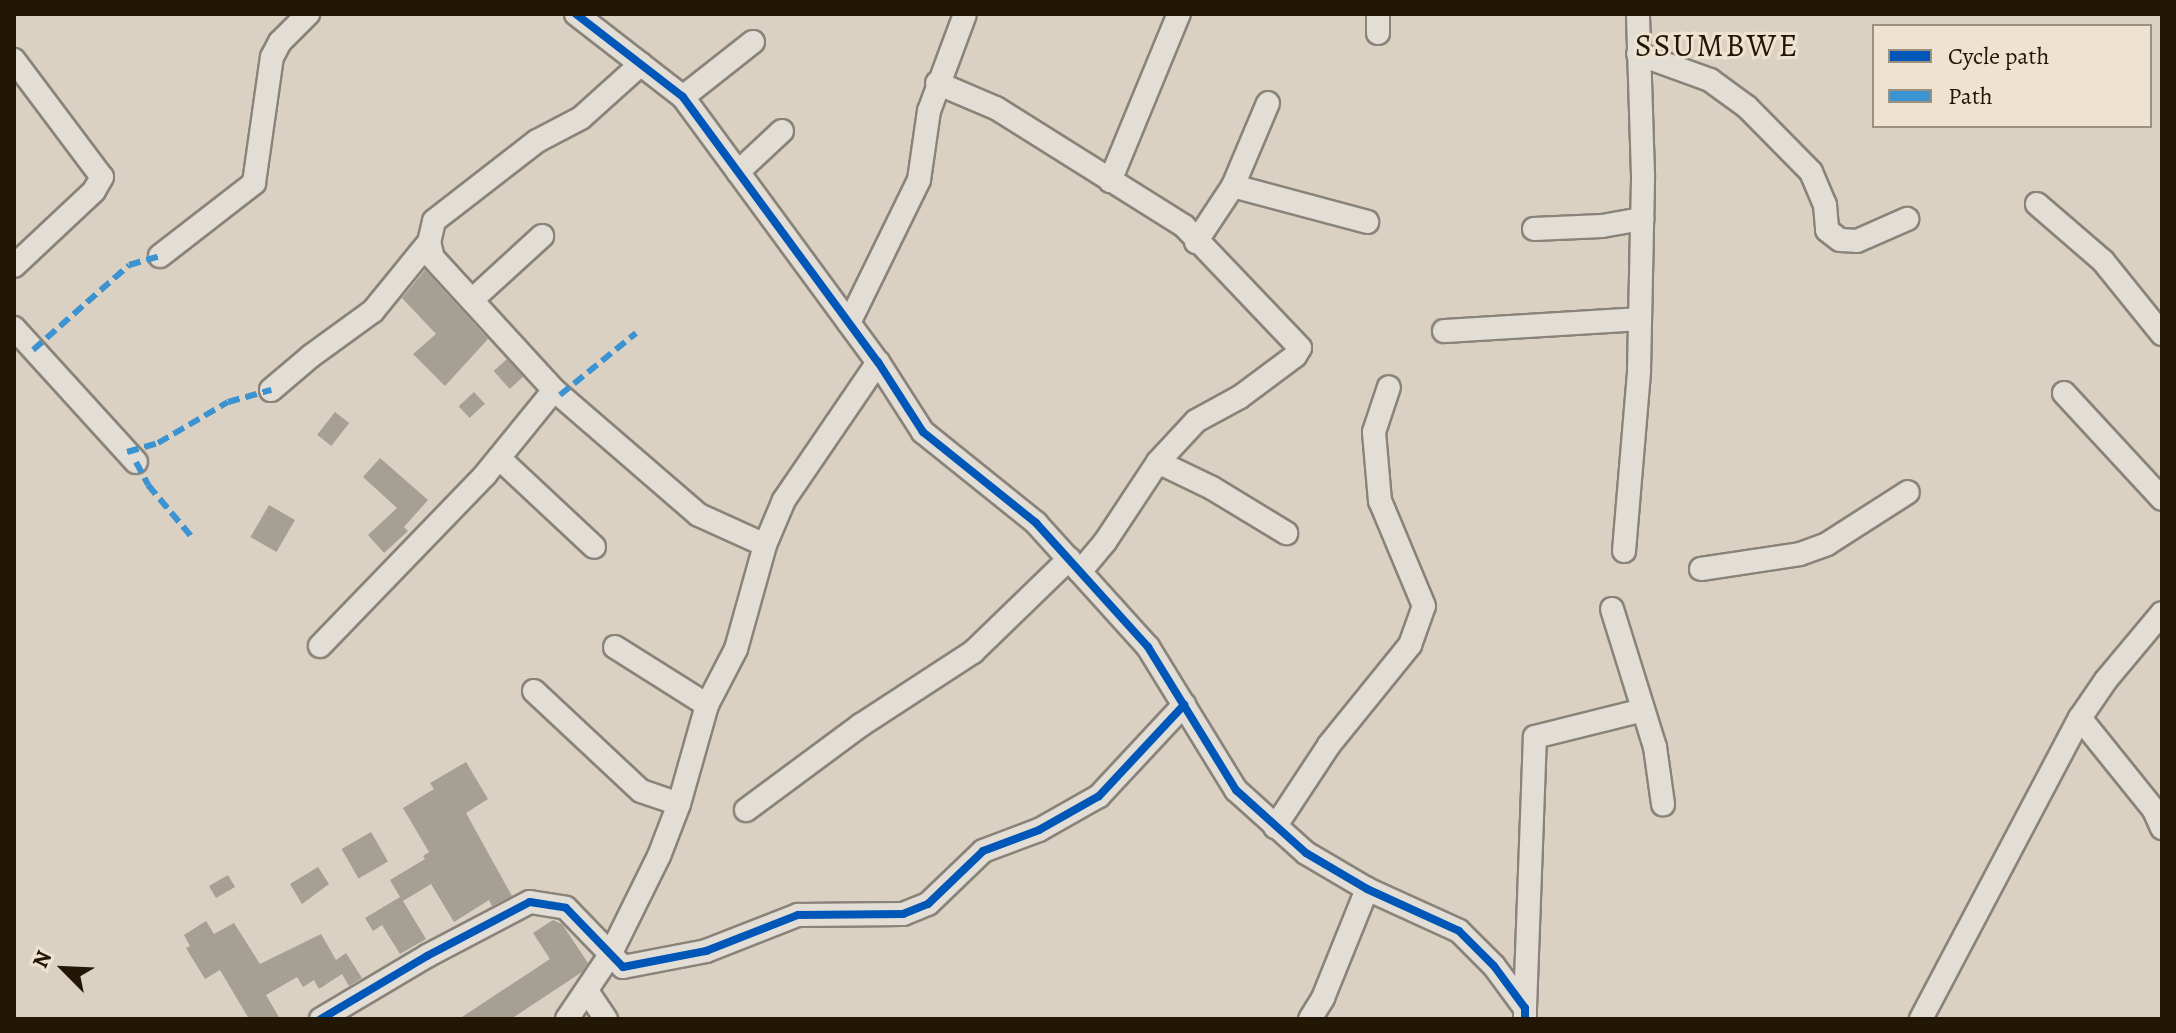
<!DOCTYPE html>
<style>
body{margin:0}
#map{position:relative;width:2176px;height:1033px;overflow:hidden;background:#dad1c2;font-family:Alegreya,serif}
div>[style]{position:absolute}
.building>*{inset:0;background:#a69f94;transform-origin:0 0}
.roads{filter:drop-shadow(2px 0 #8a8379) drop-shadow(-2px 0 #8a8379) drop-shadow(0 2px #8a8379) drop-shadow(0 -2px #8a8379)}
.minor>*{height:22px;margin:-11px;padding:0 11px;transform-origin:11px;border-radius:11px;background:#e2ded6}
.quiet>*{height:6px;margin-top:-3px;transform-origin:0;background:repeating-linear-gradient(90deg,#3b93d1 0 12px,transparent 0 18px)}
.cycleway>*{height:8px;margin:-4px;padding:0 4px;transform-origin:4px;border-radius:4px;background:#0057b8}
span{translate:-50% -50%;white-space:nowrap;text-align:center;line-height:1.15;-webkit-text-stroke:6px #eee3d0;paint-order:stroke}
.quarter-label{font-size:32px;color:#221605;letter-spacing:2px}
.frame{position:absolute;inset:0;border:16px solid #221605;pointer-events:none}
.legend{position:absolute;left:1872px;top:24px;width:280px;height:104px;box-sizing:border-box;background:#eee3d0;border:2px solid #9c917f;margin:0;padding:10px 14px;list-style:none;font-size:24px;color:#221605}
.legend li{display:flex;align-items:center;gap:16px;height:40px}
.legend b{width:40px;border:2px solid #9c917f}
.north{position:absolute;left:24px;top:929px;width:80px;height:80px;-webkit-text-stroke:6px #eee3d0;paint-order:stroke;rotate:294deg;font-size:22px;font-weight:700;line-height:32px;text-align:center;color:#221605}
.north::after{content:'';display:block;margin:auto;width:28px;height:36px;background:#221605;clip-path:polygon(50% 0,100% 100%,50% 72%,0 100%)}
</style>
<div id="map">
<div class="building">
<i style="clip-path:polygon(425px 270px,488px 339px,445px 386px,413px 354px,436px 334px,402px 298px)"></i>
<i style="left:507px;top:359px;width:24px;height:18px;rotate:48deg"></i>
<i style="left:474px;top:392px;width:16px;height:21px;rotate:47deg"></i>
<i style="left:335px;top:412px;width:18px;height:29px;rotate:38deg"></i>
<i style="clip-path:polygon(380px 458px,428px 500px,404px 527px,408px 531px,384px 553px,368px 535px,397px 508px,363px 477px)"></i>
<i style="left:269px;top:505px;width:30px;height:37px;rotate:30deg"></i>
<i style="clip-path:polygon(466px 762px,488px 799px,466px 813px,512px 896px,492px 906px,489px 900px,454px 922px,431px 884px,403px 901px,426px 939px,400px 954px,382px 925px,373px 931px,365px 918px,400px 897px,390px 880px,425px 859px,423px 856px,429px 852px,403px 808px,434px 789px,430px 783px)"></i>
<i style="left:371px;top:832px;width:34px;height:34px;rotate:60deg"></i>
<i style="clip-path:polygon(318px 867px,329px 884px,302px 904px,290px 884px)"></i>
<i style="left:228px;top:875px;width:14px;height:22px;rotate:60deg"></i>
<i style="clip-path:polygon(553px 920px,562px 924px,588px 963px,582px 972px,511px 1019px,459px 1019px,550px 959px,533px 933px)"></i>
<i style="clip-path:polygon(206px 921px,214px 934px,234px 923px,260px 964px,321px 934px,336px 960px,346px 953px,362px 978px,349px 986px,342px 974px,319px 989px,314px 980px,303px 987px,297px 977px,266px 995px,280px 1019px,249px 1019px,220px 970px,205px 979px,186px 948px,190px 946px,184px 935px)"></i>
</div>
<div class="roads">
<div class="minor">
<i style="left:576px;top:14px;width:135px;rotate:37.8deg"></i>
<i style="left:683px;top:97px;width:329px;rotate:53.7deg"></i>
<i style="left:878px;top:362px;width:83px;rotate:57.3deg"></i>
<i style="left:923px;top:432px;width:145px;rotate:38.8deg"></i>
<i style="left:1036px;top:523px;width:167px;rotate:47.9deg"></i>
<i style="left:1148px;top:647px;width:168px;rotate:58.4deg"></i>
<i style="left:1236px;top:790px;width:94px;rotate:42deg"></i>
<i style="left:1306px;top:853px;width:71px;rotate:30.5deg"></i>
<i style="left:1367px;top:889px;width:101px;rotate:24.5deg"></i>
<i style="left:1459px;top:931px;width:49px;rotate:45deg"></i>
<i style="left:1494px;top:966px;width:52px;rotate:53.6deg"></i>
<i style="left:1525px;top:1008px;width:11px;rotate:90deg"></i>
<i style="left:1378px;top:14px;width:19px;rotate:90deg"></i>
<i style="left:1638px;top:54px;width:77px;rotate:19.9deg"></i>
<i style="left:1710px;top:80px;width:46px;rotate:36.1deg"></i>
<i style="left:1747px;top:107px;width:91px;rotate:45.4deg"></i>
<i style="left:1811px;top:172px;width:36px;rotate:67deg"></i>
<i style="left:1825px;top:205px;width:25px;rotate:85deg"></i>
<i style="left:1827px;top:230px;width:16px;rotate:38deg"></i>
<i style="left:1840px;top:240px;width:17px;rotate:3deg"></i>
<i style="left:1857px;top:241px;width:55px;rotate:-23.7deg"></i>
<i style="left:14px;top:60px;width:146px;rotate:53.1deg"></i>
<i style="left:102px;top:177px;width:16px;rotate:120deg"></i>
<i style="left:94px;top:191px;width:110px;rotate:136.8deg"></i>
<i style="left:641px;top:64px;width:81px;rotate:138deg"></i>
<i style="left:581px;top:118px;width:50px;rotate:152.4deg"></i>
<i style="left:537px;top:141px;width:130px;rotate:142.2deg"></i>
<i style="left:434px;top:221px;width:22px;rotate:103deg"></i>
<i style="left:429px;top:242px;width:16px;rotate:76deg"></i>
<i style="left:433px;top:258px;width:179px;rotate:47.5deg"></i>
<i style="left:554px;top:390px;width:191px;rotate:40.8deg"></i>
<i style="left:699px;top:515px;width:72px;rotate:24.4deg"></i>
<i style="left:937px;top:83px;width:64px;rotate:23deg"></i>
<i style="left:996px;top:108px;width:222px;rotate:32.1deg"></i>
<i style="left:1184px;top:226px;width:168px;rotate:46.4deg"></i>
<i style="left:1300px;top:348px;width:9px;rotate:122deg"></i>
<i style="left:1295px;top:356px;width:69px;rotate:143.3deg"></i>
<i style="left:1240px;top:397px;width:50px;rotate:151.4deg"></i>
<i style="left:1196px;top:421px;width:56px;rotate:132.8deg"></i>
<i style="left:1158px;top:462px;width:96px;rotate:123.5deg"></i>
<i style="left:1105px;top:542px;width:39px;rotate:130deg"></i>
<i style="left:683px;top:97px;width:89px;rotate:-38.2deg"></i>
<i style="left:738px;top:172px;width:60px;rotate:-43deg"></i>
<i style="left:1110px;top:181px;width:181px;rotate:-67.6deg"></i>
<i style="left:1233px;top:186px;width:139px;rotate:15deg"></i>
<i style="left:2037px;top:204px;width:87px;rotate:40.8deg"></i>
<i style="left:2103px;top:261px;width:94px;rotate:51.1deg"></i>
<i style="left:1534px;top:229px;width:68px;rotate:-2.5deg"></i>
<i style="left:1602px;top:226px;width:41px;rotate:-9.9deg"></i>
<i style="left:1196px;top:242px;width:67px;rotate:-56.5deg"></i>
<i style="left:1233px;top:186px;width:90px;rotate:-67.1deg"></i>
<i style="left:160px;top:256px;width:119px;rotate:-37.8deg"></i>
<i style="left:254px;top:183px;width:127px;rotate:-81.9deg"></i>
<i style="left:272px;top:57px;width:17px;rotate:-62deg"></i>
<i style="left:280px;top:42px;width:40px;rotate:-45deg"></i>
<i style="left:472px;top:300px;width:95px;rotate:-42.4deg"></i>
<i style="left:849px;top:323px;width:159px;rotate:-63.9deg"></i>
<i style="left:919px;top:180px;width:70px;rotate:-81.8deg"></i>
<i style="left:929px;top:111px;width:103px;rotate:-69.6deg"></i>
<i style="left:14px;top:328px;width:181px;rotate:47.7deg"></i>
<i style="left:1444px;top:331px;width:195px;rotate:-3.5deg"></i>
<i style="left:271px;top:390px;width:52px;rotate:-40.4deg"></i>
<i style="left:311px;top:356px;width:77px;rotate:-36deg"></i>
<i style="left:373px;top:311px;width:89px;rotate:-50.9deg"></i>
<i style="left:2064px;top:393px;width:144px;rotate:47.2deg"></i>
<i style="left:499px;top:458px;width:130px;rotate:43.1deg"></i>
<i style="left:1158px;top:462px;width:60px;rotate:25.7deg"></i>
<i style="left:1212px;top:488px;width:87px;rotate:31.3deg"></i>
<i style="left:1624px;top:551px;width:181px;rotate:-85.2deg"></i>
<i style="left:1639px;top:371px;width:196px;rotate:-88.8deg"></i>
<i style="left:1643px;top:175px;width:161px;rotate:-91.8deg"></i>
<i style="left:1701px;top:569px;width:100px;rotate:-8.6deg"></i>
<i style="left:1800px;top:554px;width:29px;rotate:-20deg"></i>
<i style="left:1827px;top:544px;width:96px;rotate:-32.7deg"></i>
<i style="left:1612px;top:609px;width:145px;rotate:72.7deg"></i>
<i style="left:1655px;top:747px;width:58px;rotate:82deg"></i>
<i style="left:320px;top:646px;width:238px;rotate:-46deg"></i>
<i style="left:485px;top:475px;width:109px;rotate:-50.9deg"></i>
<i style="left:615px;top:647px;width:109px;rotate:32.2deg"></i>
<i style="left:534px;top:691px;width:146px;rotate:43.1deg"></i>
<i style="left:641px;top:791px;width:40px;rotate:18.9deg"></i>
<i style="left:2080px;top:718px;width:118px;rotate:51.2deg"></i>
<i style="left:2154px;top:810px;width:20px;rotate:66deg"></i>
<i style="left:746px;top:810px;width:143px;rotate:-36.5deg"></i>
<i style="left:861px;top:725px;width:134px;rotate:-33.1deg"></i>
<i style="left:973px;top:652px;width:134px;rotate:-44.1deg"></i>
<i style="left:1275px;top:827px;width:98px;rotate:-56.6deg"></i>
<i style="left:1329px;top:745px;width:129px;rotate:-51deg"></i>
<i style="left:1410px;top:645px;width:41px;rotate:-70.3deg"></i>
<i style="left:1424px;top:606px;width:114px;rotate:-112.7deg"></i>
<i style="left:1380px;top:501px;width:69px;rotate:-95deg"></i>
<i style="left:1374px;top:432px;width:47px;rotate:-71.6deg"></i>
<i style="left:587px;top:991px;width:34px;rotate:56deg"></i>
<i style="left:1525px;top:1008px;width:271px;rotate:-87.9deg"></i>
<i style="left:1535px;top:737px;width:111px;rotate:-14deg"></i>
<i style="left:321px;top:1019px;width:123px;rotate:-30.7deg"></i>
<i style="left:427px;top:956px;width:116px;rotate:-27.7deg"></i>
<i style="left:530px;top:902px;width:36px;rotate:9deg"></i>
<i style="left:566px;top:908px;width:82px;rotate:46deg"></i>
<i style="left:623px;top:967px;width:85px;rotate:-10.9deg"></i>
<i style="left:706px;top:951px;width:99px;rotate:-21.4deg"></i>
<i style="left:798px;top:915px;width:105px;rotate:-0.5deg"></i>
<i style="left:903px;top:914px;width:27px;rotate:-22deg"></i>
<i style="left:928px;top:904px;width:76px;rotate:-43.9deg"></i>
<i style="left:983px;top:851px;width:60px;rotate:-20.6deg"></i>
<i style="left:1039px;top:830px;width:69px;rotate:-29.5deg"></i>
<i style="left:1099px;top:796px;width:125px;rotate:-47deg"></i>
<i style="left:567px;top:1019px;width:77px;rotate:-56.1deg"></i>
<i style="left:610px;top:955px;width:110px;rotate:-63.7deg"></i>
<i style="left:659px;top:856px;width:56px;rotate:-69deg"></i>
<i style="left:679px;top:804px;width:103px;rotate:-74.2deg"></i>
<i style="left:707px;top:705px;width:63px;rotate:-62.6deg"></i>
<i style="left:736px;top:649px;width:108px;rotate:-74.4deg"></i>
<i style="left:765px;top:545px;width:49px;rotate:-67.1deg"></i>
<i style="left:784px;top:500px;width:167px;rotate:-55.7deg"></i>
<i style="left:1310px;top:1019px;width:25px;rotate:-58deg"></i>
<i style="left:1323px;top:998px;width:118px;rotate:-68deg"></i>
<i style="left:1921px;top:1019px;width:340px;rotate:-62.2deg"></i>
<i style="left:2080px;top:718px;width:46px;rotate:-55.6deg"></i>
<i style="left:2106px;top:680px;width:87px;rotate:-50.1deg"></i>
</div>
</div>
<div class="quiet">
<i style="left:33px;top:350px;width:128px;rotate:-41.5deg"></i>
<i style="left:129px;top:265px;width:32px;rotate:-16deg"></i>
<i style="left:560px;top:395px;width:98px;rotate:-39.2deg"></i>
<i style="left:127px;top:452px;width:32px;rotate:-16deg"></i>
<i style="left:158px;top:443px;width:81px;rotate:-30.4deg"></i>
<i style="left:228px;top:402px;width:45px;rotate:-15.6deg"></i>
<i style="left:136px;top:462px;width:26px;rotate:62deg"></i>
<i style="left:148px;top:485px;width:67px;rotate:49.9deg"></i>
</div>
<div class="cycleway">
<i style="left:576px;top:14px;width:135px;rotate:37.8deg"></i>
<i style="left:683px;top:97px;width:329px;rotate:53.7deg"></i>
<i style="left:878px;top:362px;width:83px;rotate:57.3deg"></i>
<i style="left:923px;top:432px;width:145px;rotate:38.8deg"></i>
<i style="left:1036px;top:523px;width:167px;rotate:47.9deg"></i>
<i style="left:1148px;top:647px;width:168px;rotate:58.4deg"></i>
<i style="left:1236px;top:790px;width:94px;rotate:42deg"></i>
<i style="left:1306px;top:853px;width:71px;rotate:30.5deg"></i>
<i style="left:1367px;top:889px;width:101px;rotate:24.5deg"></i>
<i style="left:1459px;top:931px;width:49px;rotate:45deg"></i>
<i style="left:1494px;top:966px;width:52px;rotate:53.6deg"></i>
<i style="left:1525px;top:1008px;width:11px;rotate:90deg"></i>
<i style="left:321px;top:1019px;width:123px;rotate:-30.7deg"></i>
<i style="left:427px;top:956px;width:116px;rotate:-27.7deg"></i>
<i style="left:530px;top:902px;width:36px;rotate:9deg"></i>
<i style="left:566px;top:908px;width:82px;rotate:46deg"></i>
<i style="left:623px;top:967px;width:85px;rotate:-10.9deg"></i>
<i style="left:706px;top:951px;width:99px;rotate:-21.4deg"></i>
<i style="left:798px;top:915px;width:105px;rotate:-0.5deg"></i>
<i style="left:903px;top:914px;width:27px;rotate:-22deg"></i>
<i style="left:928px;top:904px;width:76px;rotate:-43.9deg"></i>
<i style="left:983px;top:851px;width:60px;rotate:-20.6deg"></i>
<i style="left:1039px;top:830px;width:69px;rotate:-29.5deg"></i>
<i style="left:1099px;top:796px;width:125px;rotate:-47deg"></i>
</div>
<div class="quarter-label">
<span style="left:1717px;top:45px">SSUMBWE</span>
</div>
<div class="frame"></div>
<ul class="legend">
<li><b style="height:10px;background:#0057b8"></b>Cycle path</li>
<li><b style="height:10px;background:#3b93d1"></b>Path</li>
</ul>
<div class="north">N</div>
</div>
